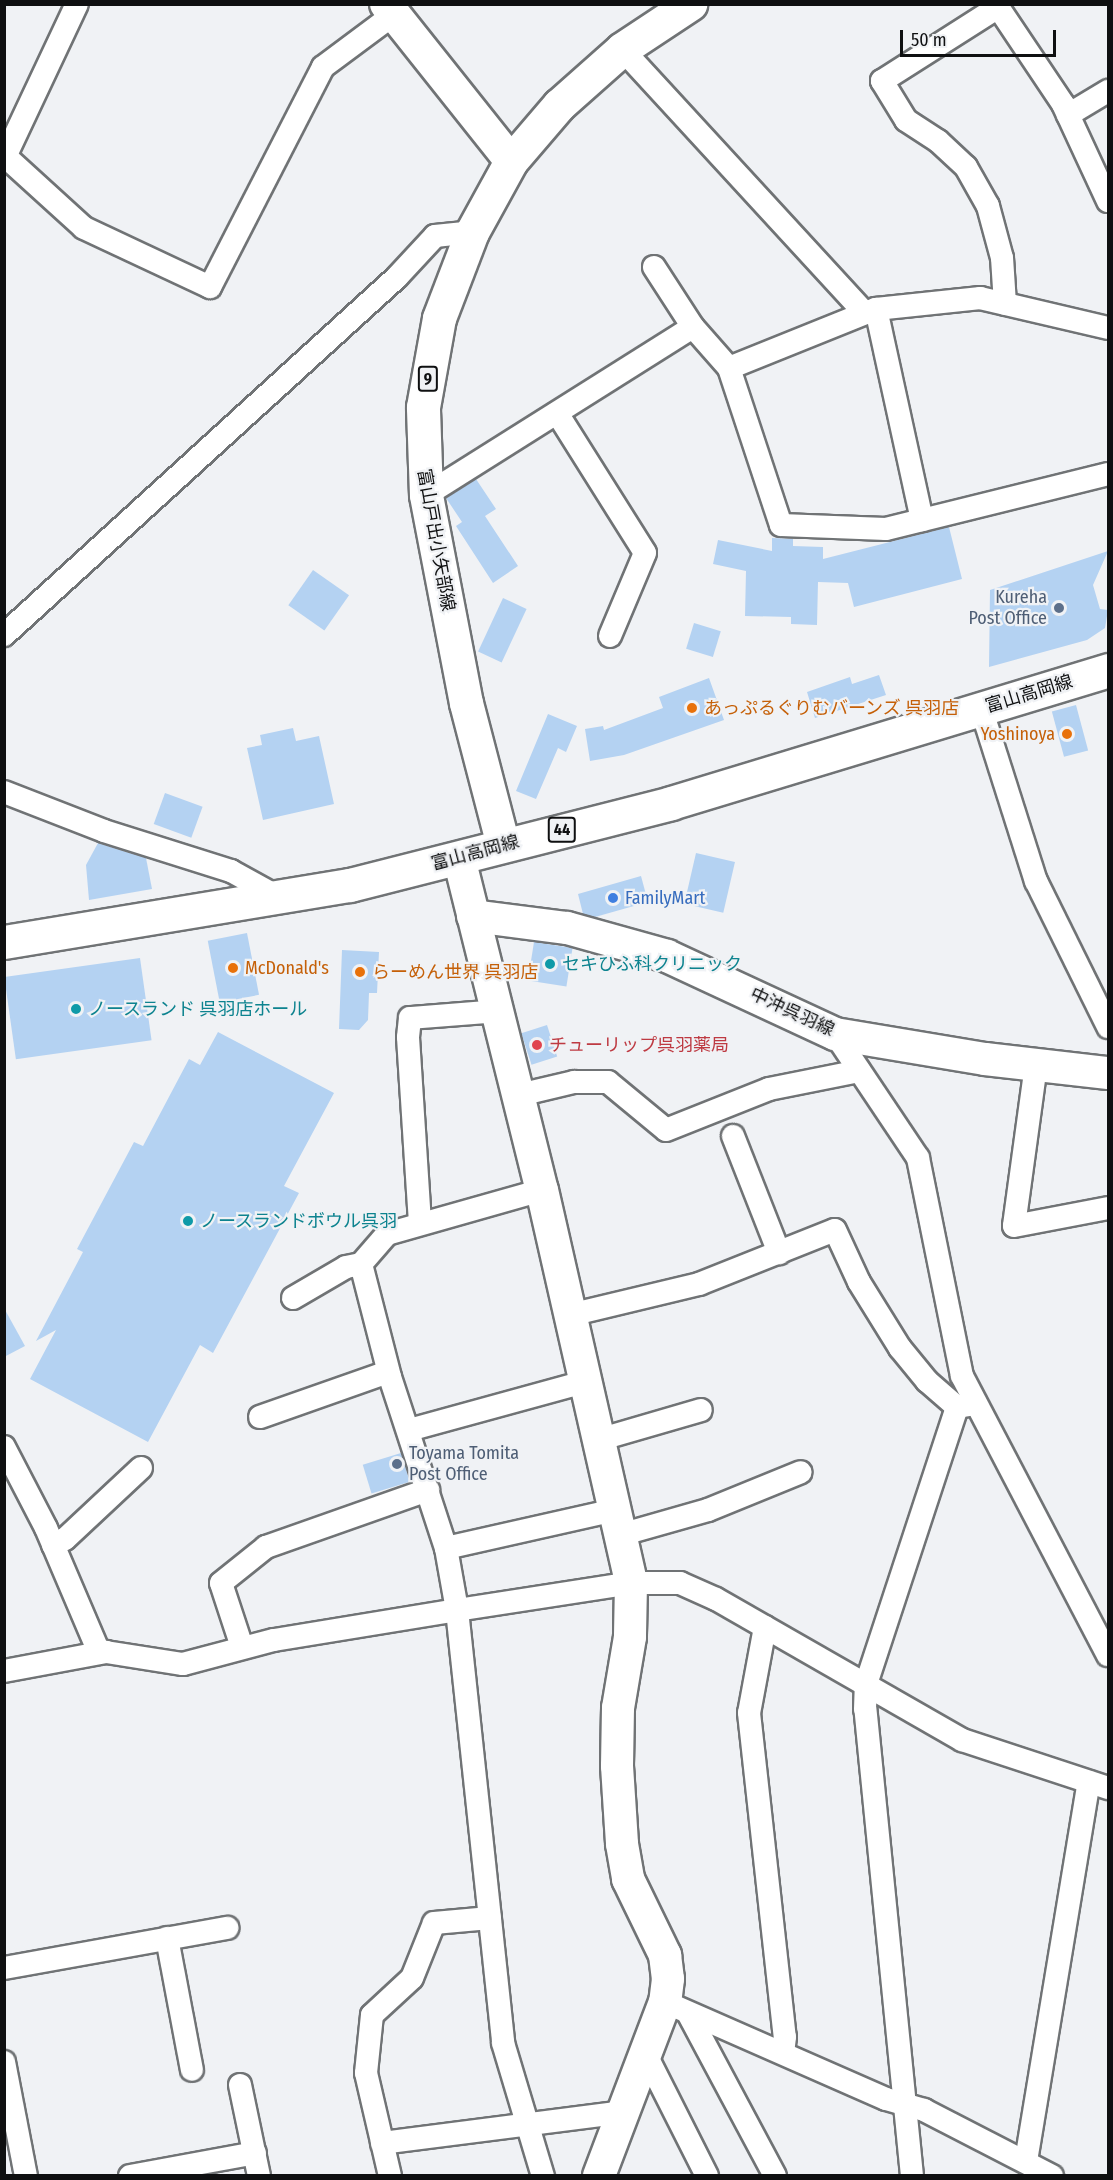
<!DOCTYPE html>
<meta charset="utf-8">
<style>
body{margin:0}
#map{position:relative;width:1113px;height:2180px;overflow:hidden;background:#f0f2f5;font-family:"Fira Sans Condensed","Noto Sans JP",sans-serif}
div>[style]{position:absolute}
.building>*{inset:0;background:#b4d2f2;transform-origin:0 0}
.roads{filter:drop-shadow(2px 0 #707375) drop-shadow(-2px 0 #707375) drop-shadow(0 2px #707375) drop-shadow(0 -2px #707375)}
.street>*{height:22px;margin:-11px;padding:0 11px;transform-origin:11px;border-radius:11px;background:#fff}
.secondary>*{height:32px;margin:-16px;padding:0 16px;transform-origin:16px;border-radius:16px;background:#fff}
.primary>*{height:33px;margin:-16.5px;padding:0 16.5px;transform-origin:16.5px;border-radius:16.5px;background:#fff}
.dots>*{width:16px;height:16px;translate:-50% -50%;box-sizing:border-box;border:3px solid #f0f2f5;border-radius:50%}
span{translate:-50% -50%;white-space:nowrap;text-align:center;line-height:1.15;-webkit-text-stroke:4.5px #f0f2f5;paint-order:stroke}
.shield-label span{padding:2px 4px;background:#f0f2f5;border:2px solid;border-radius:4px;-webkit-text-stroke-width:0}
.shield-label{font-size:16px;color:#0f1011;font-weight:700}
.street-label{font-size:18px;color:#0f1011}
.service-label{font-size:18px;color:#4e5e75}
.right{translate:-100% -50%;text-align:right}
.left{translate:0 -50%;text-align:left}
.food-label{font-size:18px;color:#c56008}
.shop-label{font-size:18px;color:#366cbe}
.culture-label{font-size:18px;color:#0d838f}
.health-label{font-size:18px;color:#be3a42}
.frame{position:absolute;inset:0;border:6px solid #0f1011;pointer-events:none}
.scale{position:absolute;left:900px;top:30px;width:156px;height:27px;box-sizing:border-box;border:3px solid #0f1011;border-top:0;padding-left:8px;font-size:18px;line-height:21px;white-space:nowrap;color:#0f1011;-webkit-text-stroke:4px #f0f2f5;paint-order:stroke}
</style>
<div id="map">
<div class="building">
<i style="clip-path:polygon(476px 479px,496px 509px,485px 516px,518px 566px,493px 583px,456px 526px,462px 522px,446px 498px)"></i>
<i style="clip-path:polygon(949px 527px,962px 579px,854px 607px,848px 583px,818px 582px,817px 625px,791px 624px,791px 617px,745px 616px,746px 571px,713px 564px,718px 540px,772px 551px,772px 538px,793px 539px,793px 546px,823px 547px,823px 559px)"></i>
<i style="clip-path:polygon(1108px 551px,1093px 585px,1100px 609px,1108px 610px,1105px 628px,1087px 640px,989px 667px,990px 590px)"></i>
<i style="left:313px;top:570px;width:44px;height:43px;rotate:35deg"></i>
<i style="left:503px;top:598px;width:26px;height:59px;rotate:25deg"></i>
<i style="left:694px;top:623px;width:28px;height:27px;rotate:17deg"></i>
<i style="clip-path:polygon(879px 675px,886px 695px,815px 718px,807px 692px,850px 677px,852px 684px)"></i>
<i style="clip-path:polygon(709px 678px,724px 720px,624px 755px,590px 761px,585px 729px,603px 726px,604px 730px,663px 708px,659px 697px)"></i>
<i style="left:1076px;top:705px;width:47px;height:25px;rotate:75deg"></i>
<i style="clip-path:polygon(548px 714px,577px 726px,566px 752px,558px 748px,536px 799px,516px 791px)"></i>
<i style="clip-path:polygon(293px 728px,296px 741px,319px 736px,334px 804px,263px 820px,247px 748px,262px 745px,260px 735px)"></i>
<i style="left:165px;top:793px;width:40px;height:33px;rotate:20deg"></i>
<i style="clip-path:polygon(98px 843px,146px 858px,152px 889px,89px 900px,86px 865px)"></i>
<i style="left:696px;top:853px;width:40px;height:52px;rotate:13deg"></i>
<i style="clip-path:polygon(641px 876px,648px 902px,595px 917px,583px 914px,578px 894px)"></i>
<i style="left:247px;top:933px;width:63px;height:40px;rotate:79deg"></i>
<i style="left:534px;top:942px;width:39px;height:39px;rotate:9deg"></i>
<i style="clip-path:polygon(342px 950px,379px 952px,377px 993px,369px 993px,368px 1020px,359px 1030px,339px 1029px)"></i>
<i style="left:140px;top:958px;width:83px;height:137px;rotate:82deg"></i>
<i style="left:547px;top:1025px;width:33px;height:27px;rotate:72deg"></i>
<i style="clip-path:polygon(218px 1032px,334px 1093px,284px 1186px,299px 1193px,213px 1353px,200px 1345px,148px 1442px,30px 1379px,56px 1330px,36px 1341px,83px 1252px,77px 1249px,134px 1142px,143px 1146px,189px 1059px,200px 1065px)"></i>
<i style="clip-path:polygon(4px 1308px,25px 1346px,4px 1357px)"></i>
<i style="left:401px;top:1453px;width:30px;height:40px;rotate:73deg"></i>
</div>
<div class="roads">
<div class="street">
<i style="left:622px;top:49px;width:359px;rotate:47.4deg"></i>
<i style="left:1068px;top:115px;width:47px;rotate:-31deg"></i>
<i style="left:6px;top:157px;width:105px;rotate:42.3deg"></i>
<i style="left:84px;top:228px;width:139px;rotate:25.1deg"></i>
<i style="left:210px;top:287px;width:247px;rotate:-62.8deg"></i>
<i style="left:323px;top:67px;width:89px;rotate:-36.7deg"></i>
<i style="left:4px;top:159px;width:171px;rotate:-64.8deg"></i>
<i style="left:654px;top:267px;width:72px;rotate:57deg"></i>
<i style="left:693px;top:327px;width:55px;rotate:48.7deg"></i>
<i style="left:729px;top:368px;width:165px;rotate:71.7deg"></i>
<i style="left:781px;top:525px;width:105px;rotate:2.2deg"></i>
<i style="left:886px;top:529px;width:229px;rotate:-13.9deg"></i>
<i style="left:1005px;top:304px;width:46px;rotate:-93.7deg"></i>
<i style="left:1002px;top:258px;width:54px;rotate:-105.1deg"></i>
<i style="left:988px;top:206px;width:45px;rotate:-119.4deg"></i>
<i style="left:966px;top:167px;width:38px;rotate:-137deg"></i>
<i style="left:938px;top:141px;width:38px;rotate:-147deg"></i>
<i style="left:906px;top:120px;width:46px;rotate:-121.6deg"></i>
<i style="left:882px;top:81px;width:138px;rotate:-32.5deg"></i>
<i style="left:998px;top:7px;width:117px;rotate:56.2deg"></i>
<i style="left:1063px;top:104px;width:107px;rotate:65.1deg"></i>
<i style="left:876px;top:309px;width:216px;rotate:77.7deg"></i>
<i style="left:729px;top:368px;width:158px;rotate:-21.9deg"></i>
<i style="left:876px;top:309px;width:105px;rotate:-6deg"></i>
<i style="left:980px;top:298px;width:131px;rotate:13.2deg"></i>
<i style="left:557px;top:413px;width:165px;rotate:57.8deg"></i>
<i style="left:645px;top:553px;width:90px;rotate:112.9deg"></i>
<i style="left:426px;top:495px;width:315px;rotate:-32.2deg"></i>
<i style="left:4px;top:635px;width:532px;rotate:-42.33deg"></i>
<i style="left:397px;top:277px;width:56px;rotate:-47.2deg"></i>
<i style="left:435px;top:236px;width:37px;rotate:-6deg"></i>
<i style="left:981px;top:708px;width:182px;rotate:72.4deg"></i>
<i style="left:1036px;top:881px;width:163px;rotate:63.7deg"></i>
<i style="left:4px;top:792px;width:107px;rotate:21.3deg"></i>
<i style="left:104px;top:831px;width:133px;rotate:17.5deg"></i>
<i style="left:231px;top:871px;width:54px;rotate:29deg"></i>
<i style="left:835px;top:1034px;width:149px;rotate:56.2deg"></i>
<i style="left:918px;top:1158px;width:222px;rotate:78.6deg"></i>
<i style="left:962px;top:1376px;width:315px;rotate:62.4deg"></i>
<i style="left:1036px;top:1065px;width:162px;rotate:97.8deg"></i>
<i style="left:1014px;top:1226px;width:96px;rotate:-10.8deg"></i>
<i style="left:519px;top:1095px;width:57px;rotate:-13.3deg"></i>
<i style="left:574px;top:1082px;width:34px"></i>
<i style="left:608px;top:1082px;width:75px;rotate:39.6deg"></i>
<i style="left:666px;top:1130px;width:111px;rotate:-21.7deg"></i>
<i style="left:769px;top:1089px;width:92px;rotate:-11.3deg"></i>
<i style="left:733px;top:1136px;width:126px;rotate:68.5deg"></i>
<i style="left:542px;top:1190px;width:161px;rotate:164.2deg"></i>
<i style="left:387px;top:1234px;width:40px;rotate:131deg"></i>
<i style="left:361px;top:1264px;width:117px;rotate:75.6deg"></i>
<i style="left:390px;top:1377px;width:180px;rotate:71.9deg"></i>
<i style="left:446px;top:1548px;width:63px;rotate:79.9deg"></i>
<i style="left:457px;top:1610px;width:435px;rotate:83.9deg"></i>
<i style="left:503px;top:2043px;width:139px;rotate:73.3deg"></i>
<i style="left:420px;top:1223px;width:186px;rotate:-93.7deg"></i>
<i style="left:408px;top:1037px;width:19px;rotate:-84deg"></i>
<i style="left:410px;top:1018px;width:88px;rotate:-4.5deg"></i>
<i style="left:293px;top:1298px;width:61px;rotate:-30.3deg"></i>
<i style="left:346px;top:1267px;width:15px;rotate:-11deg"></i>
<i style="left:570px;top:1315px;width:133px;rotate:-13.5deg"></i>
<i style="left:699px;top:1284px;width:146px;rotate:-21.7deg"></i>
<i style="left:835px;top:1230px;width:57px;rotate:65.2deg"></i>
<i style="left:859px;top:1282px;width:78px;rotate:58.2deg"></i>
<i style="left:900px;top:1348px;width:43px;rotate:50.7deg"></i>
<i style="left:927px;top:1381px;width:40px;rotate:41deg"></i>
<i style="left:957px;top:1407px;width:13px;rotate:-9deg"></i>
<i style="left:260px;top:1417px;width:136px;rotate:-19.4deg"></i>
<i style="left:409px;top:1430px;width:182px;rotate:-15.3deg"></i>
<i style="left:598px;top:1440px;width:107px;rotate:-16.2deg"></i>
<i style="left:4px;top:1447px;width:91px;rotate:62.6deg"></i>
<i style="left:46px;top:1528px;width:135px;rotate:66.9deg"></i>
<i style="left:620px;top:1535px;width:91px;rotate:-15.9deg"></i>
<i style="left:708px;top:1510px;width:100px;rotate:-22.2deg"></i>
<i style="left:53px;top:1545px;width:13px;rotate:-27deg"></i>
<i style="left:65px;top:1539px;width:104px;rotate:-43.1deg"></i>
<i style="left:446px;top:1548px;width:172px;rotate:-12.7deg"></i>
<i style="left:765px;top:1627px;width:87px;rotate:100.5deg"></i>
<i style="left:749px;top:1713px;width:326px;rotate:83.7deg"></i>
<i style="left:785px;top:2037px;width:16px;rotate:97deg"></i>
<i style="left:242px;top:1647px;width:67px;rotate:-108.2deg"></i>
<i style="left:221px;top:1583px;width:58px;rotate:-38.7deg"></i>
<i style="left:266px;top:1547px;width:172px;rotate:-19.4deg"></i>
<i style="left:4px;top:1671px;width:104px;rotate:-10.6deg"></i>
<i style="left:106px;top:1652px;width:78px;rotate:8.9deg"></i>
<i style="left:183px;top:1664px;width:94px;rotate:-14.8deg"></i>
<i style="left:274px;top:1640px;width:185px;rotate:-9.3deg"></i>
<i style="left:457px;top:1610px;width:176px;rotate:-8.8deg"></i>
<i style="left:631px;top:1583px;width:49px"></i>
<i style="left:680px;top:1583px;width:39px;rotate:24deg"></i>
<i style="left:716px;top:1599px;width:284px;rotate:29.8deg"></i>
<i style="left:962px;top:1740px;width:154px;rotate:18.2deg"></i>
<i style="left:167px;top:1938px;width:134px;rotate:79.3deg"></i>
<i style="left:4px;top:1968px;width:227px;rotate:-10.2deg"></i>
<i style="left:665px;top:2002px;width:241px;rotate:23.7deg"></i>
<i style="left:886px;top:2099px;width:40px;rotate:16deg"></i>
<i style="left:924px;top:2110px;width:144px;rotate:27.3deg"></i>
<i style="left:688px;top:2013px;width:185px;rotate:61.9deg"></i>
<i style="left:645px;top:2053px;width:138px;rotate:63.2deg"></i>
<i style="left:4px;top:2062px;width:116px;rotate:79.1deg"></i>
<i style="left:240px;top:2085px;width:93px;rotate:78.2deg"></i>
<i style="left:382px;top:2143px;width:243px;rotate:-7.3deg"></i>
<i style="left:1026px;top:2161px;width:384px;rotate:-80.6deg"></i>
<i style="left:130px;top:2176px;width:127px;rotate:-10.4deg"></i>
<i style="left:390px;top:2176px;width:106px;rotate:-103.1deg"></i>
<i style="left:366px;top:2073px;width:58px;rotate:-84.1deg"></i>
<i style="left:372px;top:2015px;width:54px;rotate:-42.8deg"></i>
<i style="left:412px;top:1978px;width:59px;rotate:-68.2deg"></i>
<i style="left:434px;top:1923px;width:56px;rotate:-5.1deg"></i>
<i style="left:912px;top:2176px;width:469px;rotate:-95.7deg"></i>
<i style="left:865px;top:1709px;width:25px;rotate:-88deg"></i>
<i style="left:866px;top:1684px;width:292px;rotate:-71.8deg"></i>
</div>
<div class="secondary">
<i style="left:386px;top:4px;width:201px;rotate:51.5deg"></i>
<i style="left:459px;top:858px;width:342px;rotate:76deg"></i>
<i style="left:542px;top:1190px;width:403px;rotate:77.2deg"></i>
<i style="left:631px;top:1583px;width:54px;rotate:91.1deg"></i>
<i style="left:630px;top:1637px;width:72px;rotate:99.6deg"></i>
<i style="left:618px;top:1708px;width:58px;rotate:91deg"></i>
<i style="left:617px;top:1766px;width:78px;rotate:86.3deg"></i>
<i style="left:622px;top:1844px;width:36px;rotate:80deg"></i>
<i style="left:628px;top:1879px;width:85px;rotate:64deg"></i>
<i style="left:665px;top:1955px;width:24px;rotate:83deg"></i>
<i style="left:668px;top:1979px;width:23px;rotate:97deg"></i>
<i style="left:665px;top:2002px;width:186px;rotate:110.8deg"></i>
<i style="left:473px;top:916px;width:95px;rotate:7.3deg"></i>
<i style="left:567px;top:928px;width:104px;rotate:15.6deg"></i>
<i style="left:667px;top:956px;width:185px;rotate:24.9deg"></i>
<i style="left:835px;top:1034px;width:152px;rotate:9.5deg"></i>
<i style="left:985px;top:1059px;width:124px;rotate:6.5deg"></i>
</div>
<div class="primary">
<i style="left:503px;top:845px;width:147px;rotate:-104.6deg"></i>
<i style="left:466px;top:703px;width:212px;rotate:-100.9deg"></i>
<i style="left:426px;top:495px;width:88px;rotate:-92deg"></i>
<i style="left:423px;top:407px;width:90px;rotate:-79.8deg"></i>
<i style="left:439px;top:318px;width:92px;rotate:-69deg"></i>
<i style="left:472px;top:232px;width:81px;rotate:-61.2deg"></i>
<i style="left:511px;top:161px;width:74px;rotate:-49.4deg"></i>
<i style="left:559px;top:105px;width:84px;rotate:-41.6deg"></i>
<i style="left:622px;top:49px;width:82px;rotate:-33.5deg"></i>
<i style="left:4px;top:942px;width:351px;rotate:-9.4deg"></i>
<i style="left:350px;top:885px;width:331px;rotate:-14.3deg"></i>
<i style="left:671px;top:803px;width:457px;rotate:-16.9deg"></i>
</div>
</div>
<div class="dots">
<i style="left:1059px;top:608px;background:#5c6f8a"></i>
<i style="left:692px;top:708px;background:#e8710a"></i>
<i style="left:1067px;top:734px;background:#e8710a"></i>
<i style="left:613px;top:898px;background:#3f7fe0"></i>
<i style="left:550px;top:964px;background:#0f9aa8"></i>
<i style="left:233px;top:968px;background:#e8710a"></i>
<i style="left:360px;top:972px;background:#e8710a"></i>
<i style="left:76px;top:1009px;background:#0f9aa8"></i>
<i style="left:537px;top:1045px;background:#e0444e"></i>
<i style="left:188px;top:1221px;background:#0f9aa8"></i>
<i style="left:397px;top:1464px;background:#5c6f8a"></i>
</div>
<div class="shield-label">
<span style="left:428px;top:379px">9</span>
<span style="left:562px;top:830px">44</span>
</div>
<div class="street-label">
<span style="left:436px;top:540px;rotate:80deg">富山戸出小矢部線</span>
<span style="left:1029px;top:694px;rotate:-17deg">富山高岡線</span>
<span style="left:475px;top:853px;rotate:-15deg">富山高岡線</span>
<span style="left:792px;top:1012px;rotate:25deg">中沖呉羽線</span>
</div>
<div class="service-label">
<span class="right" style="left:1047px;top:608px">Kureha<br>Post Office</span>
<span class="left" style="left:409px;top:1464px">Toyama Tomita<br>Post Office</span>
</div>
<div class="food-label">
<span class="left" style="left:704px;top:708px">あっぷるぐりむバーンズ 呉羽店</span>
<span class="right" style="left:1055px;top:734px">Yoshinoya</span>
<span class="left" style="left:245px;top:968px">McDonald's</span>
<span class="left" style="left:372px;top:972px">らーめん世界 呉羽店</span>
</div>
<div class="shop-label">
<span class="left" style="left:625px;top:898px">FamilyMart</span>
</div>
<div class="culture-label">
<span class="left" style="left:562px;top:964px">セキひふ科クリニック</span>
<span class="left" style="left:88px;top:1009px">ノースランド 呉羽店ホール</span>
<span class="left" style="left:200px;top:1221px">ノースランドボウル呉羽</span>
</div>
<div class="health-label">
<span class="left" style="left:549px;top:1045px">チューリップ呉羽薬局</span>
</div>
<div class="frame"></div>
<div class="scale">50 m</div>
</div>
